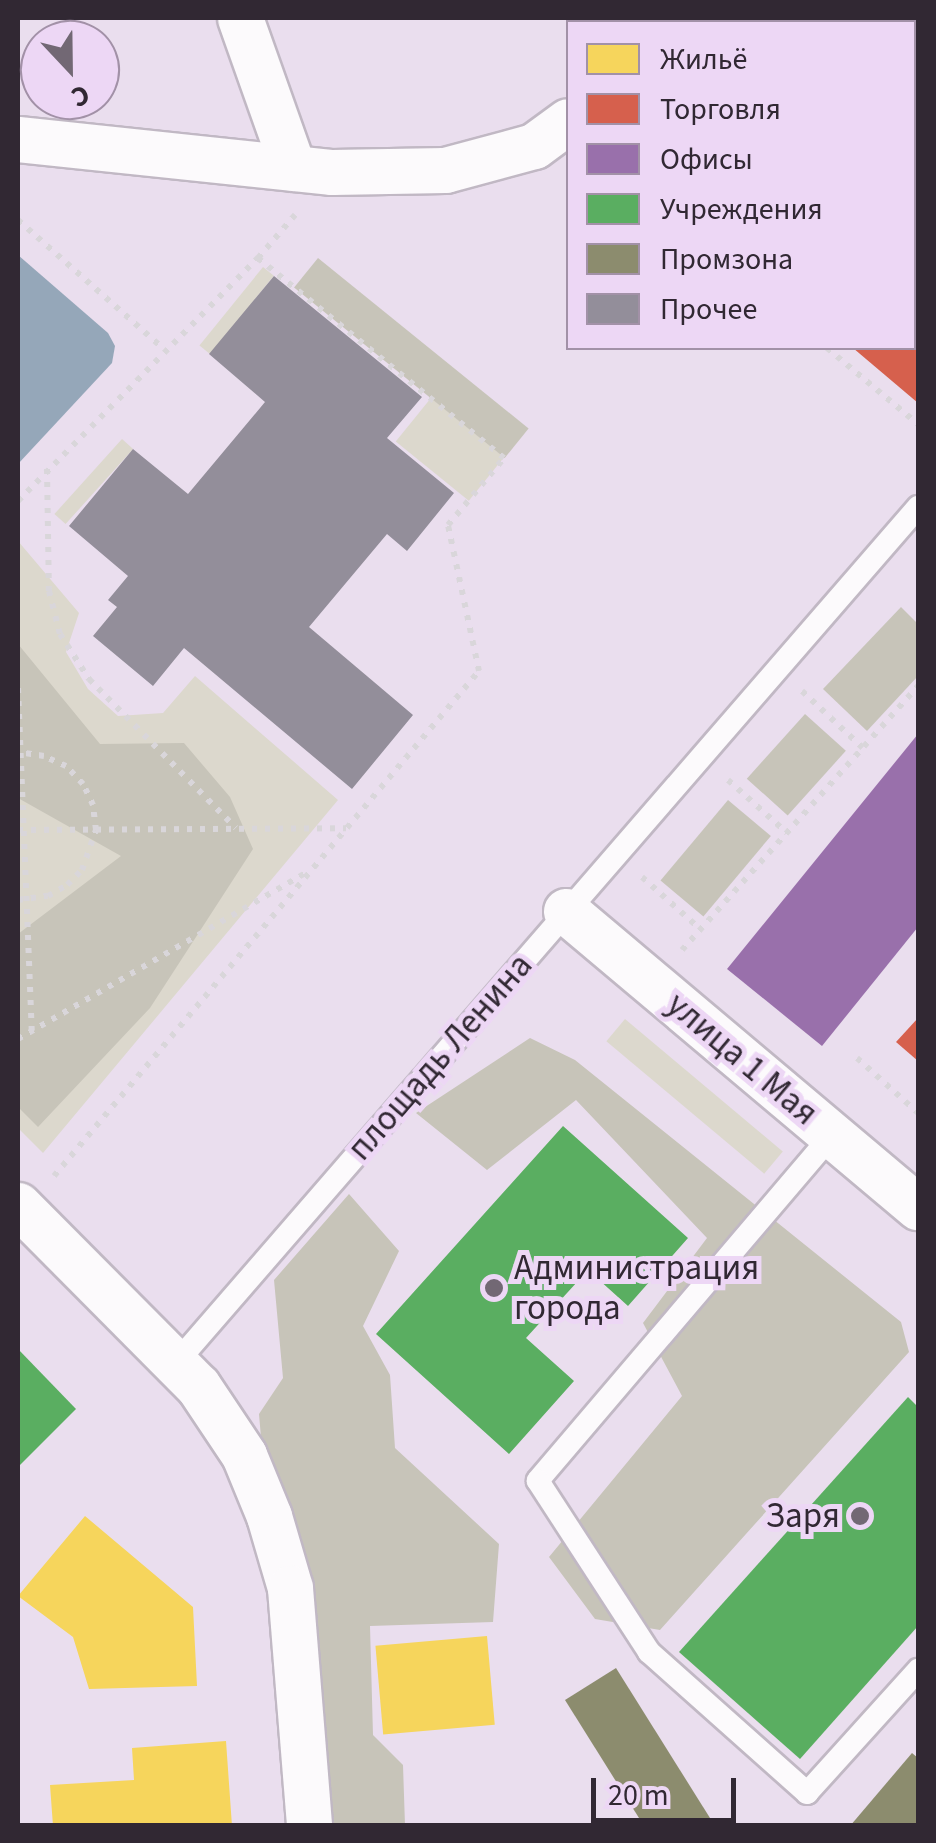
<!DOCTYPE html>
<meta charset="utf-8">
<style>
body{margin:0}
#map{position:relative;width:936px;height:1843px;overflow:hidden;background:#eadeee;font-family:"Source Sans 3",sans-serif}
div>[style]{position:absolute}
.green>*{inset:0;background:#dcd8cd;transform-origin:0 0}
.forest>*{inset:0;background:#c7c4b9;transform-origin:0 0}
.water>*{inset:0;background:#95a7b9}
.homes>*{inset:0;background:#f6d55c;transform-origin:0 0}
.shops>*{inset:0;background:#d6604d}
.offices>*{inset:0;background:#9970ab}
.public>*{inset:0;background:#5aae61}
.industry>*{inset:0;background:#8c8c6e}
.building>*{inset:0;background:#938e9a}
.path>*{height:6px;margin-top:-3px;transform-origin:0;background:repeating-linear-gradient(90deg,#d9d6da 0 5px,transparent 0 13px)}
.roads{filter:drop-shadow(2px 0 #c1b8c4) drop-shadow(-2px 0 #c1b8c4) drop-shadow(0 2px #c1b8c4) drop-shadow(0 -2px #c1b8c4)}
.service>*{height:22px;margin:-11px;padding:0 11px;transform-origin:11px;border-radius:11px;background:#fcfafc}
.minor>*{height:45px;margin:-22.5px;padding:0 22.5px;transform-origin:22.5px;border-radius:22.5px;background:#fcfafc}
.dots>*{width:28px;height:28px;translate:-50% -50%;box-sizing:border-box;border:5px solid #edd7f5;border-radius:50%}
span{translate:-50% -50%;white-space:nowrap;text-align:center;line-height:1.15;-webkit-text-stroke:10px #edd7f5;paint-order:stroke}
.street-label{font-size:35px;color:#312833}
.poi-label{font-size:35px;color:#312833}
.left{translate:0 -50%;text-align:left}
.right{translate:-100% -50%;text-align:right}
.frame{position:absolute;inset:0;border:20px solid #312833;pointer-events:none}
.legend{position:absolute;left:566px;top:20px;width:350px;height:330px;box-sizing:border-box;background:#edd7f5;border:2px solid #a291a7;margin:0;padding:12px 18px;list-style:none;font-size:30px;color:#312833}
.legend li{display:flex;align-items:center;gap:20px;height:50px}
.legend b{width:50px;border:2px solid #a291a7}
.north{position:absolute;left:20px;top:20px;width:100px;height:100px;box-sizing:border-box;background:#edd7f5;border:2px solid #a291a7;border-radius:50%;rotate:158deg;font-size:28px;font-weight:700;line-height:40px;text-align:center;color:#312833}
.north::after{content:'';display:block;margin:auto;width:35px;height:45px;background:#726874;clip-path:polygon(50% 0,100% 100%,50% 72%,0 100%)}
.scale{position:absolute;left:591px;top:1778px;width:145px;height:45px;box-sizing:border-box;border:5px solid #312833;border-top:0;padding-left:12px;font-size:30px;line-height:35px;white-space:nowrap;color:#312833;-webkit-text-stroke:8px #edd7f5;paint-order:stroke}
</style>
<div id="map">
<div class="green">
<i style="left:263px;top:267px;width:14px;height:101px;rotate:39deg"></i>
<i style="left:431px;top:398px;width:94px;height:56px;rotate:39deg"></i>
<i style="left:122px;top:439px;width:15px;height:101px;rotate:42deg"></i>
<i style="clip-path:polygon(18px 541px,79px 613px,66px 652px,88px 689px,118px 716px,163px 713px,195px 676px,338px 800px,43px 1153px,18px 1128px)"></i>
<i style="left:625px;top:1019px;width:206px;height:29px;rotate:40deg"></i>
</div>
<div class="forest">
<i style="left:318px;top:258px;width:271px;height:38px;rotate:39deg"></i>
<i style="clip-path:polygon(901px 607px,918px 624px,918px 676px,867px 731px,823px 689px)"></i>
<i style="clip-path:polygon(18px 644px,100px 744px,184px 743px,230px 797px,253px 849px,150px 1008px,38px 1127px,18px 1107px,18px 934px,121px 856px,18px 798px)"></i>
<i style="left:805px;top:714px;width:55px;height:87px;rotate:42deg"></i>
<i style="left:728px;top:800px;width:56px;height:105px;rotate:40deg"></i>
<i style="clip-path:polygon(530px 1038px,575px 1060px,901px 1322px,909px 1352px,660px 1630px,595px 1619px,549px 1557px,682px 1396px,643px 1323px,707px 1238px,576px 1100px,487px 1170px,416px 1113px)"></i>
<i style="clip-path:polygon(349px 1194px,399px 1251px,363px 1326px,390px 1375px,395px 1448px,499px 1544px,493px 1622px,370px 1626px,373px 1735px,403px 1765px,405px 1825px,294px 1825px,259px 1414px,283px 1378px,274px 1280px)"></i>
</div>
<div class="water">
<i style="clip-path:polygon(18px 255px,108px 333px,115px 346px,112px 363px,18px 464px)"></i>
</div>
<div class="homes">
<i style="clip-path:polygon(85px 1516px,193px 1607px,197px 1686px,89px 1689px,73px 1637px,18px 1596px)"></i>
<i style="left:487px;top:1636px;width:89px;height:112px;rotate:85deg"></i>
<i style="clip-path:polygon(226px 1741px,232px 1826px,53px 1826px,50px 1785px,134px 1780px,132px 1748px)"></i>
</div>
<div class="shops">
<i style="clip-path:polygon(914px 252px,918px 256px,918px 403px,853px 348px,914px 348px)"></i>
<i style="clip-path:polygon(918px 1018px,918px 1061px,896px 1042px)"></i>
</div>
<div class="offices">
<i style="clip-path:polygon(918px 734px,918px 927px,822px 1046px,727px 969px)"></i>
</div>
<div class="public">
<i style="clip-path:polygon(563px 1126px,688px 1238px,628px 1306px,588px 1270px,526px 1338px,574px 1381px,509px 1454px,376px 1334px)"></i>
<i style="clip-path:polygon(18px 1349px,76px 1409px,18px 1467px)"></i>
<i style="clip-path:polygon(908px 1397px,918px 1407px,918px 1626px,800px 1759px,679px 1652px)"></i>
</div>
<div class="industry">
<i style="clip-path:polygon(616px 1668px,715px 1826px,644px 1826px,565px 1700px)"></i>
<i style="clip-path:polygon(912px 1753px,918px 1758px,918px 1826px,850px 1826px)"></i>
</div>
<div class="building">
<i style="clip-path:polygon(274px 276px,422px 397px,387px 438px,454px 493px,407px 551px,387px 534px,309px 627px,413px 715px,352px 789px,184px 648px,153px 686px,93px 636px,117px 607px,108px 600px,128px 576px,69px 526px,133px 449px,188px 494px,265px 402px,209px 354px)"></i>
</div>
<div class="path">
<i style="left:914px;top:165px;width:6px;rotate:51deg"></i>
<i style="left:18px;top:220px;width:195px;rotate:41.5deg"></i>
<i style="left:827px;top:348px;width:119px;rotate:39.9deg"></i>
<i style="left:47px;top:469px;width:122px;rotate:89.1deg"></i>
<i style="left:49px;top:591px;width:44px;rotate:75.7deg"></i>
<i style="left:60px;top:634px;width:54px;rotate:57.2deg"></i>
<i style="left:89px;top:679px;width:209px;rotate:45.4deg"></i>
<i style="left:18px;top:501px;width:342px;rotate:-45.4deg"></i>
<i style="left:258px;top:258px;width:57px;rotate:-49.3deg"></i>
<i style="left:18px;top:688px;width:343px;rotate:87.7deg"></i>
<i style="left:802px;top:691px;width:83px;rotate:43.1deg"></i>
<i style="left:728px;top:780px;width:79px;rotate:41.9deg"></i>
<i style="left:18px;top:830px;width:328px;rotate:-0.3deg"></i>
<i style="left:642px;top:877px;width:78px;rotate:41.9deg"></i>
<i style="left:18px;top:900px;width:30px;rotate:-8deg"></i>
<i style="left:48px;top:896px;width:22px;rotate:-30deg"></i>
<i style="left:67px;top:885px;width:21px;rotate:-45deg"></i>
<i style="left:82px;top:870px;width:42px;rotate:-70.7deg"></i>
<i style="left:96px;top:830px;width:25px;rotate:-97deg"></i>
<i style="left:93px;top:805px;width:23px;rotate:-115deg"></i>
<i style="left:83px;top:784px;width:25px;rotate:-133deg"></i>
<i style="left:66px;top:766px;width:24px;rotate:-156deg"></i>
<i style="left:44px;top:756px;width:24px;rotate:-171deg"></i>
<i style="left:682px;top:950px;width:354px;rotate:-48.2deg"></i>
<i style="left:18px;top:1039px;width:334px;rotate:-30deg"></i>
<i style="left:857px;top:1058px;width:82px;rotate:42deg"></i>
<i style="left:54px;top:1176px;width:660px;rotate:-49.92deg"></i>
<i style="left:479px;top:671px;width:149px;rotate:-102deg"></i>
<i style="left:448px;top:525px;width:87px;rotate:-50.1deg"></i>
<i style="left:504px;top:458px;width:317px;rotate:-140.9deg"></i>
</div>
<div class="roads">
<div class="service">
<i style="left:832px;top:1135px;width:454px;rotate:130.4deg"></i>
<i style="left:538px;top:1481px;width:204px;rotate:57deg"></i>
<i style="left:649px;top:1652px;width:212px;rotate:41.7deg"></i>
<i style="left:807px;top:1793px;width:166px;rotate:-47.9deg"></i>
<i style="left:176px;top:1363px;width:1133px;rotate:-49.08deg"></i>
</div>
<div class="minor">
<i style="left:240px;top:18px;width:159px;rotate:70.5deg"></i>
<i style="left:650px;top:22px;width:6px;rotate:-45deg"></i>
<i style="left:18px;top:139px;width:316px;rotate:6deg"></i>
<i style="left:332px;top:172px;width:113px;rotate:-1deg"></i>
<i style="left:445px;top:170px;width:92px;rotate:-15.1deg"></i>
<i style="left:534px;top:146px;width:42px;rotate:-36.3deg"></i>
<i style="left:566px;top:911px;width:460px;rotate:40.1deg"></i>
<i style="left:18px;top:1205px;width:255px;rotate:45.2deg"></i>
<i style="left:198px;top:1386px;width:83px;rotate:56.3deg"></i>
<i style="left:244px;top:1455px;width:66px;rotate:67.7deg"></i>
<i style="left:269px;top:1516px;width:75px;rotate:73.7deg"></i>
<i style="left:290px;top:1588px;width:239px;rotate:85.4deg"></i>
</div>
</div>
<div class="dots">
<i style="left:494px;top:1288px;background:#726874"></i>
<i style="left:860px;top:1516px;background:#726874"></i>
</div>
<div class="street-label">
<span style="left:440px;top:1057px;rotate:-49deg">площадь Ленина</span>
<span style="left:742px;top:1059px;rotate:40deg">улица 1 Мая</span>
</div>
<div class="poi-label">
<span class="left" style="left:514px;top:1288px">Администрация<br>города</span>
<span class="right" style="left:840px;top:1516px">Заря</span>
</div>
<div class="frame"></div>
<ul class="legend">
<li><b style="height:28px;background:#f6d55c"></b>Жильё</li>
<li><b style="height:28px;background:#d6604d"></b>Торговля</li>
<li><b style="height:28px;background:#9970ab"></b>Офисы</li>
<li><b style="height:28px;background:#5aae61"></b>Учреждения</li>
<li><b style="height:28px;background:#8c8c6e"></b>Промзона</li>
<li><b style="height:28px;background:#938e9a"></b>Прочее</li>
</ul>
<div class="north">С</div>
<div class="scale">20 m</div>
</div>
